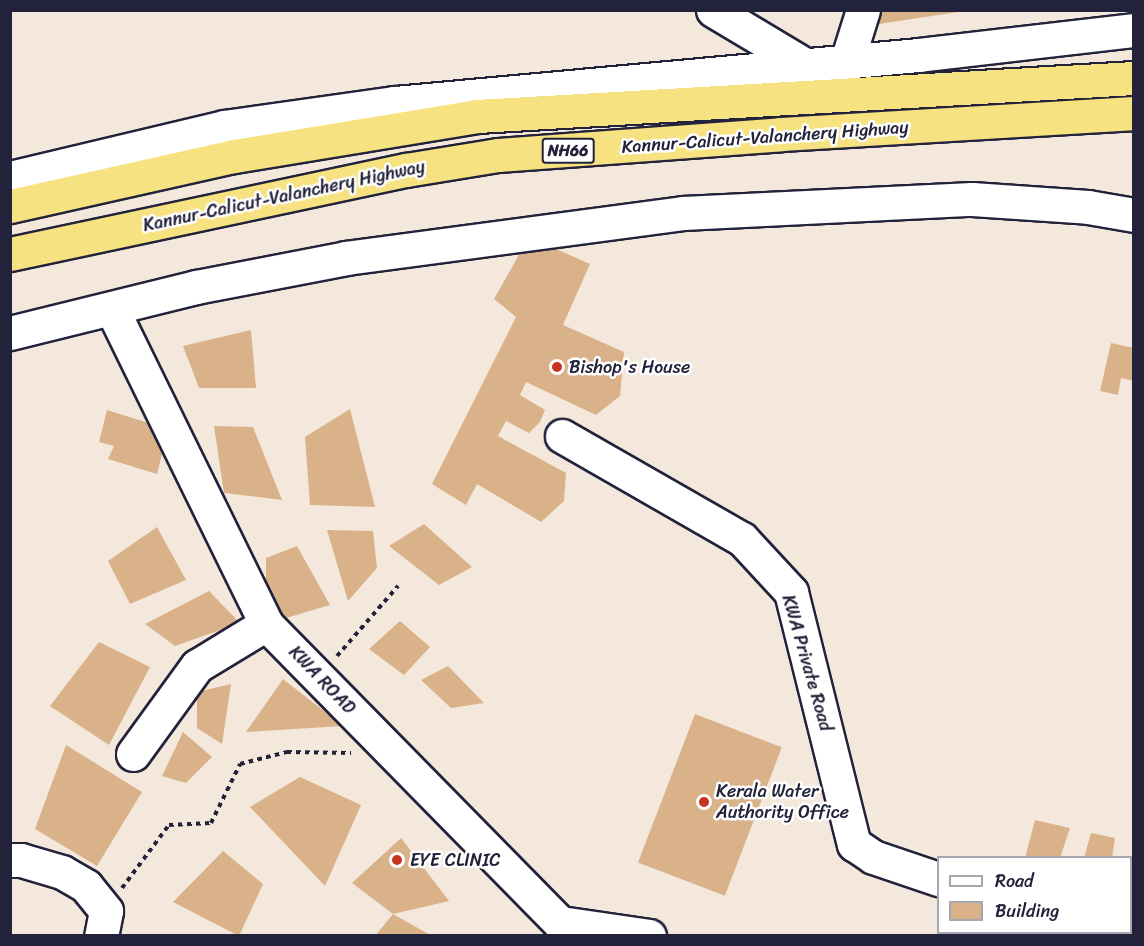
<!DOCTYPE html>
<style>
body{margin:0}
#map{position:relative;width:1144px;height:946px;overflow:hidden;background:#f4e8dc;font-family:Sriracha,sans-serif}
div>[style]{position:absolute}
.building>*{inset:0;background:#d9b28a;transform-origin:0 0}
.path>*{height:4px;margin-top:-2px;transform-origin:0;background:repeating-linear-gradient(90deg,#22223b 0 4.5px,transparent 0 9px)}
.roads{filter:drop-shadow(2px 0 #22223b) drop-shadow(-2px 0 #22223b) drop-shadow(0 2px #22223b) drop-shadow(0 -2px #22223b)}
.minor>*{height:33px;margin:-16.5px;padding:0 16.5px;transform-origin:16.5px;border-radius:16.5px;background:#fff}
.highway>*{height:33px;margin:-16.5px;padding:0 16.5px;transform-origin:16.5px;border-radius:16.5px;background:#f6e281}
.dots>*{width:16px;height:16px;translate:-50% -50%;box-sizing:border-box;border:3px solid #fff;border-radius:50%}
span{translate:-50% -50%;white-space:nowrap;text-align:center;line-height:1.15;-webkit-text-stroke:5px #fff;paint-order:stroke}
.shield-label span{padding:2px 4px;background:#fff;border:2px solid;border-radius:4px;-webkit-text-stroke-width:0}
.shield-label{font-size:16px;color:#22223b;font-weight:700}
.street-label{font-size:18px;color:#22223b}
.poi-label{font-size:18px;color:#22223b}
.left{translate:0 -50%;text-align:left}
.frame{position:absolute;inset:0;border:12px solid #22223b;pointer-events:none}
.legend{position:absolute;left:937px;top:856px;width:195px;height:78px;box-sizing:border-box;background:#fff;border:2px solid #a7a7b1;margin:0;padding:8px 10px;list-style:none;font-size:18px;color:#22223b}
.legend li{display:flex;align-items:center;gap:12px;height:30px}
.legend b{width:30px;border:2px solid #a7a7b1}
</style>
<div id="map">
<div class="building">
<i style="clip-path:polygon(872px 10px,958px 10px,958px 12px,866px 26px)"></i>
<i style="clip-path:polygon(529px 237px,590px 264px,563px 325px,624px 352px,620px 396px,596px 415px,526px 382px,520px 395px,545px 410px,540px 422px,529px 433px,506px 421px,498px 436px,566px 473px,564px 501px,541px 522px,477px 484px,466px 505px,432px 484px,516px 317px,494px 299px)"></i>
<i style="clip-path:polygon(251px 330px,256px 388px,199px 388px,183px 346px)"></i>
<i style="clip-path:polygon(1111px 343px,1134px 348px,1134px 381px,1121px 378px,1118px 395px,1100px 391px)"></i>
<i style="clip-path:polygon(350px 409px,375px 507px,310px 505px,305px 437px)"></i>
<i style="clip-path:polygon(107px 410px,168px 429px,157px 474px,108px 459px,114px 446px,99px 442px)"></i>
<i style="clip-path:polygon(214px 426px,253px 427px,282px 500px,224px 493px)"></i>
<i style="clip-path:polygon(424px 524px,472px 567px,439px 585px,389px 546px)"></i>
<i style="clip-path:polygon(157px 527px,186px 580px,130px 604px,108px 561px)"></i>
<i style="clip-path:polygon(327px 530px,373px 531px,377px 568px,348px 601px)"></i>
<i style="clip-path:polygon(297px 546px,330px 605px,266px 624px,266px 558px)"></i>
<i style="clip-path:polygon(209px 591px,240px 623px,175px 646px,145px 624px)"></i>
<i style="clip-path:polygon(400px 621px,430px 647px,404px 675px,369px 649px)"></i>
<i style="clip-path:polygon(99px 642px,150px 667px,109px 745px,50px 706px)"></i>
<i style="clip-path:polygon(448px 666px,484px 703px,451px 708px,421px 680px)"></i>
<i style="clip-path:polygon(283px 679px,343px 726px,246px 732px)"></i>
<i style="clip-path:polygon(231px 684px,222px 744px,197px 728px,197px 692px)"></i>
<i style="left:695px;top:714px;width:93px;height:159px;rotate:21deg"></i>
<i style="clip-path:polygon(183px 732px,212px 757px,186px 783px,162px 776px)"></i>
<i style="clip-path:polygon(66px 745px,142px 792px,97px 866px,35px 829px)"></i>
<i style="clip-path:polygon(300px 777px,361px 805px,325px 886px,250px 807px)"></i>
<i style="clip-path:polygon(1035px 820px,1070px 828px,1060px 858px,1025px 858px)"></i>
<i style="clip-path:polygon(1091px 833px,1115px 838px,1112px 858px,1084px 858px)"></i>
<i style="clip-path:polygon(401px 838px,449px 901px,393px 914px,352px 883px)"></i>
<i style="clip-path:polygon(223px 851px,263px 884px,239px 936px,173px 902px)"></i>
<i style="clip-path:polygon(393px 914px,432px 936px,375px 936px)"></i>
</div>
<div class="path">
<i style="left:337px;top:656px;width:93px;rotate:-48.9deg"></i>
<i style="left:122px;top:888px;width:79px;rotate:-53.3deg"></i>
<i style="left:169px;top:825px;width:42px;rotate:-2.7deg"></i>
<i style="left:211px;top:823px;width:66px;rotate:-63.8deg"></i>
<i style="left:240px;top:764px;width:49px;rotate:-14.3deg"></i>
<i style="left:287px;top:752px;width:64px;rotate:0.9deg"></i>
</div>
<div class="roads">
<div class="minor">
<i style="left:713px;top:10px;width:107px;rotate:30.9deg"></i>
<i style="left:847px;top:61px;width:53px;rotate:-72.6deg"></i>
<i style="left:10px;top:178px;width:220px;rotate:-13.4deg"></i>
<i style="left:224px;top:127px;width:173px;rotate:-8deg"></i>
<i style="left:395px;top:103px;width:525px;rotate:-5.24deg"></i>
<i style="left:918px;top:55px;width:217px;rotate:-6.6deg"></i>
<i style="left:112px;top:309px;width:351px;rotate:63.9deg"></i>
<i style="left:266px;top:624px;width:419px;rotate:45.5deg"></i>
<i style="left:560px;top:923px;width:90px;rotate:8.3deg"></i>
<i style="left:10px;top:333px;width:192px;rotate:-13.9deg"></i>
<i style="left:196px;top:287px;width:153px;rotate:-10.9deg"></i>
<i style="left:346px;top:258px;width:340px;rotate:-7.6deg"></i>
<i style="left:683px;top:213px;width:289px;rotate:-2.8deg"></i>
<i style="left:972px;top:199px;width:116px;rotate:3.9deg"></i>
<i style="left:1088px;top:207px;width:47px;rotate:9.9deg"></i>
<i style="left:562px;top:436px;width:207px;rotate:29.8deg"></i>
<i style="left:742px;top:539px;width:72px;rotate:47.2deg"></i>
<i style="left:791px;top:592px;width:260px;rotate:76deg"></i>
<i style="left:854px;top:844px;width:23px;rotate:34deg"></i>
<i style="left:873px;top:857px;width:69px;rotate:18.7deg"></i>
<i style="left:133px;top:754px;width:109px;rotate:-54deg"></i>
<i style="left:197px;top:666px;width:81px;rotate:-31.3deg"></i>
<i style="left:10px;top:860px;width:11px"></i>
<i style="left:21px;top:860px;width:43px;rotate:16.3deg"></i>
<i style="left:62px;top:872px;width:28px;rotate:30deg"></i>
<i style="left:86px;top:886px;width:32px;rotate:51deg"></i>
<i style="left:106px;top:911px;width:25px;rotate:101deg"></i>
<i style="left:1130px;top:906px;width:4px"></i>
<i style="left:996px;top:936px;width:4px;rotate:-76deg"></i>
</div>
<div class="highway">
<i style="left:10px;top:206px;width:230px;rotate:-12.6deg"></i>
<i style="left:234px;top:156px;width:246px;rotate:-9.3deg"></i>
<i style="left:477px;top:116px;width:658px;rotate:-3.31deg"></i>
<i style="left:10px;top:254px;width:405px;rotate:-12deg"></i>
<i style="left:406px;top:170px;width:93px;rotate:-9.3deg"></i>
<i style="left:498px;top:155px;width:284px;rotate:-4.2deg"></i>
<i style="left:781px;top:134px;width:354px;rotate:-3.4deg"></i>
</div>
</div>
<div class="dots">
<i style="left:557px;top:367px;background:#c8321e"></i>
<i style="left:704px;top:802px;background:#c8321e"></i>
<i style="left:397px;top:860px;background:#c8321e"></i>
</div>
<div class="shield-label">
<span style="left:568px;top:151px">NH66</span>
</div>
<div class="street-label">
<span style="left:765px;top:137px;rotate:-4deg">Kannur-Calicut-Valanchery Highway</span>
<span style="left:284px;top:196px;rotate:-12deg">Kannur-Calicut-Valanchery Highway</span>
<span style="left:807px;top:663px;rotate:74deg">KWA Private Road</span>
<span style="left:322px;top:680px;rotate:46deg">KWA ROAD</span>
</div>
<div class="poi-label">
<span class="left" style="left:569px;top:367px">Bishop's House</span>
<span class="left" style="left:716px;top:802px">Kerala Water<br>Authority Office</span>
<span class="left" style="left:410px;top:860px">EYE CLINIC</span>
</div>
<div class="frame"></div>
<ul class="legend">
<li><b style="height:8px;background:#fff"></b>Road</li>
<li><b style="height:16px;background:#d9b28a"></b>Building</li>
</ul>
</div>
